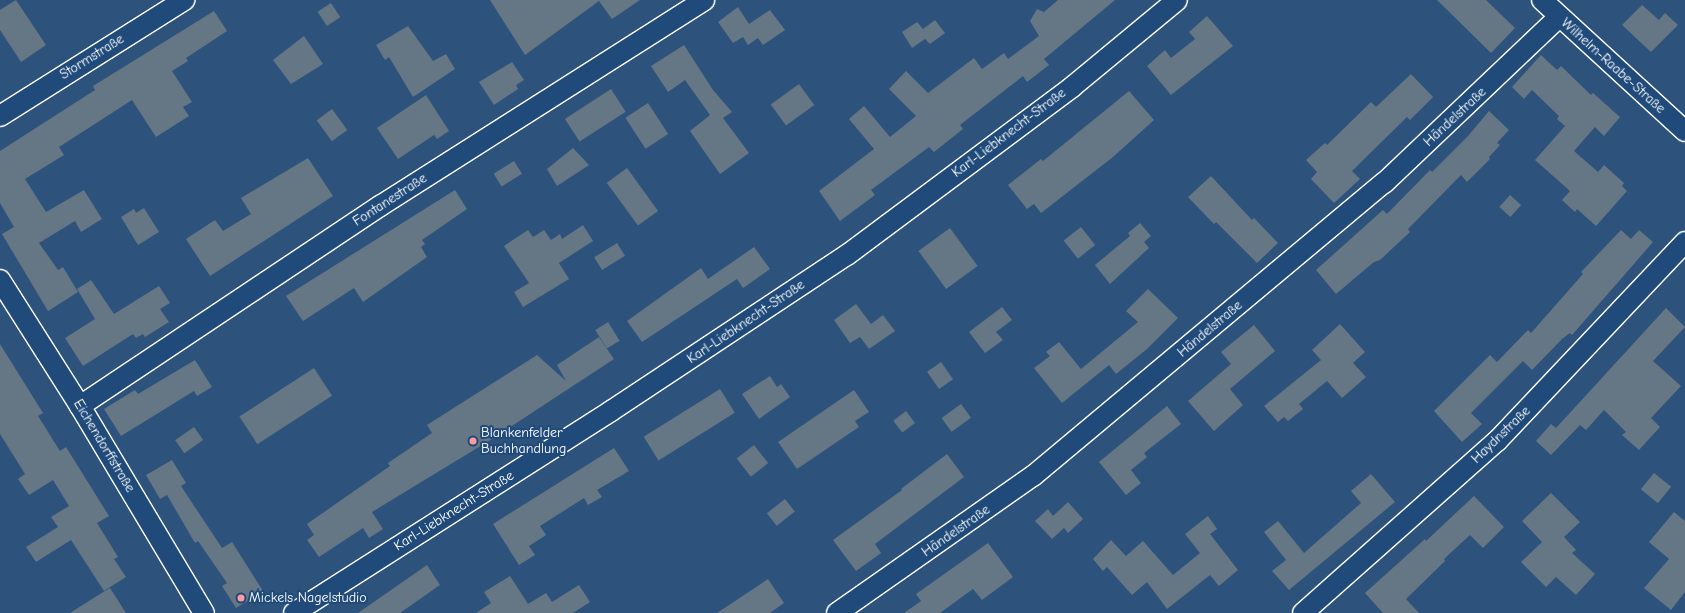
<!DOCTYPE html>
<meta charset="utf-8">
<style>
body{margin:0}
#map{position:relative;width:1685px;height:613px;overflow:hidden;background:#2d537c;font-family:"Comic Neue",sans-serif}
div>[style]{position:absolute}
.building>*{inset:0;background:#657685;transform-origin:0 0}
.roads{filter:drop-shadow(1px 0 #fff) drop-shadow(-1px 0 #fff) drop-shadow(0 1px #fff) drop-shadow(0 -1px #fff)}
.minor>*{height:20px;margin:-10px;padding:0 10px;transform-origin:10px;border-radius:10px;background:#1f4a7a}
.dots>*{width:11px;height:11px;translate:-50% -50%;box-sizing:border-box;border:2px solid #1f4a7a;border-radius:50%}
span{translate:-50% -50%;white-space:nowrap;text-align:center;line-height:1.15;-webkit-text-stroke:4px #1f4a7a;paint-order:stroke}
.street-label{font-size:14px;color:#fff}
.poi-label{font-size:14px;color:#fff}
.left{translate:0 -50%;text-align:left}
</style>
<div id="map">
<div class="building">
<i style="clip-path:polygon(16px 0,46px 45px,21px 62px,0 30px,0 10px)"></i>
<i style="clip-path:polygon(490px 0,640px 0,612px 19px,599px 1px,525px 55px)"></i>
<i style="clip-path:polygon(1058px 0,1115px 0,1044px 59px,1049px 65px,1027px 82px,1023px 76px,960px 125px,963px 129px,934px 152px,929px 147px,871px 190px,875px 195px,840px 221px,819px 191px,874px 149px,849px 119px,864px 106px,890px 137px,916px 116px,889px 89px,906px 71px,928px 93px,974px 58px,982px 69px,1004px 53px,1008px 59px,1039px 36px,1030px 21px,1037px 9px,1044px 12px)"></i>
<i style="clip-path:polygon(1437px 0,1486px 0,1515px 28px,1491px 53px)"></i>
<i style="left:331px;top:3px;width:17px;height:16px;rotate:57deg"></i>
<i style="clip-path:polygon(1642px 5px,1659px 20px,1665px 13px,1678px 25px,1651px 52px,1622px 25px)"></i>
<i style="clip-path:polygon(738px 7px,749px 24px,770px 10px,785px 30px,763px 45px,758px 38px,748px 45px,743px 37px,733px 43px,718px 22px)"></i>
<i style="clip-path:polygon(214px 11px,227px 31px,186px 58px,188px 61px,172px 71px,192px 102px,183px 107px,189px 116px,156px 137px,132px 100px,59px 147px,64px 155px,25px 179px,46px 212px,84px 190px,102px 219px,81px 232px,75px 221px,39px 243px,58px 270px,63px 267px,78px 292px,48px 311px,2px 234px,14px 227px,0 203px,0 151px,95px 90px,93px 86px)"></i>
<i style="clip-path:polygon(1207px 16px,1233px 46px,1171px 95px,1147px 66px,1165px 50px,1171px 58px,1195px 39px,1189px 32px)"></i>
<i style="clip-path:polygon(935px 20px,945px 33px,930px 44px,925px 39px,912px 48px,902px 32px,917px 22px,923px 29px)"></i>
<i style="clip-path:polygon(408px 26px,433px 61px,446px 54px,455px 69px,413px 97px,389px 57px,385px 60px,376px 45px)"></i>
<i style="clip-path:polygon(304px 36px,323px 64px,291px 84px,273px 60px)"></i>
<i style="clip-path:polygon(684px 45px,713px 90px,732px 112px,723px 118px,749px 153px,720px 174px,690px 131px,710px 115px,685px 80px,668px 92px,651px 66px)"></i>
<i style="clip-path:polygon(1541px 55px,1557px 70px,1561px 66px,1591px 95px,1593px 93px,1620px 117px,1604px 136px,1595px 127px,1574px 151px,1598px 172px,1604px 165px,1624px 183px,1622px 186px,1627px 191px,1596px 226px,1577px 209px,1575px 212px,1562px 200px,1570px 191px,1535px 160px,1565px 126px,1557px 119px,1559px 116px,1532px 90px,1524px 99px,1512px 87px)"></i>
<i style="clip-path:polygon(512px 62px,524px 80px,516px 85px,518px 89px,494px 105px,479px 82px)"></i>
<i style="clip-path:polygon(1411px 74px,1433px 97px,1410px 120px,1407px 117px,1352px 171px,1360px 179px,1334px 203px,1311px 179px,1317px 172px,1306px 160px,1325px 143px,1327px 145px,1371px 102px,1376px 107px)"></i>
<i style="left:799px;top:84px;width:26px;height:35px;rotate:54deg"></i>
<i style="left:611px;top:89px;width:27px;height:55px;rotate:57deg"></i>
<i style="clip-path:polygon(1129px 91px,1154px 120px,1113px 157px,1041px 213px,1034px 204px,1027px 209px,1008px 185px,1041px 159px,1043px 161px)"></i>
<i style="clip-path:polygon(426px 95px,449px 131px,437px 139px,434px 135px,398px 159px,377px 128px)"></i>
<i style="left:648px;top:103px;width:37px;height:27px;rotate:57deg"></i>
<i style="left:332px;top:109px;width:26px;height:19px;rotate:54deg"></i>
<i style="clip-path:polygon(1489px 111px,1509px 130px,1497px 143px,1500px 145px,1489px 157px,1490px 159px,1467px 182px,1461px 175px,1408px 229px,1410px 232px,1380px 260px,1374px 262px,1336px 294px,1316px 270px,1383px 210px,1387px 214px,1430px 170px,1432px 172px,1468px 136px)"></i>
<i style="clip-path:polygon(573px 148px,589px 165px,557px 186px,547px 169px)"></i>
<i style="clip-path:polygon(308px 158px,333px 196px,210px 276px,186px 239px,215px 220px,223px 231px,251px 214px,241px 198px)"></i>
<i style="left:514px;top:161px;width:15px;height:24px;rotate:58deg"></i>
<i style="left:627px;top:168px;width:53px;height:25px;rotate:54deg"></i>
<i style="clip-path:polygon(1211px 176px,1252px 220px,1254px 218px,1278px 243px,1257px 263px,1216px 222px,1214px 224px,1188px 197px)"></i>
<i style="clip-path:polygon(455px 190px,467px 209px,422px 240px,425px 244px,421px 247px,427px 257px,363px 302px,354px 288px,303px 321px,286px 296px)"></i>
<i style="left:1510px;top:195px;width:15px;height:16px;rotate:42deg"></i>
<i style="clip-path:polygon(144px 208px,159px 232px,138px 245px,121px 217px,134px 209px,136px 213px)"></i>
<i style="clip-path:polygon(1140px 223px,1151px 236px,1144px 242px,1149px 248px,1110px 284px,1095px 265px,1130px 236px,1128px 233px)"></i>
<i style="clip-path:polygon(583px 225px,593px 241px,559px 263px,569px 279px,523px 307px,514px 292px,529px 283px,504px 246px,528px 230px,533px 237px,544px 230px,551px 240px,560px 234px,562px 239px)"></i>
<i style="left:1081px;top:227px;width:23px;height:22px;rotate:52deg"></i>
<i style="left:950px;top:228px;width:47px;height:39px;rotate:54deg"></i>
<i style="clip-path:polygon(1621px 230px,1631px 239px,1639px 230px,1653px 242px,1572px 335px,1570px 333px,1562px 339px,1532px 370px,1523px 361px,1471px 413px,1482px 424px,1462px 442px,1434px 411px,1490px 355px,1497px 362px,1528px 330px,1531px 333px,1583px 274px,1581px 272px)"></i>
<i style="left:617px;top:243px;width:15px;height:27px;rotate:58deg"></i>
<i style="clip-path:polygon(754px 247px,770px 269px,743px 288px,737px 279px,642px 342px,627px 321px,701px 268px,708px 279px)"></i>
<i style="clip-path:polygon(91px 280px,114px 314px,159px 286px,170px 303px,160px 309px,169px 322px,145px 337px,143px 334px,136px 338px,133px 334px,83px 366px,65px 338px,95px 319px,77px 289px)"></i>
<i style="clip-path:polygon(1148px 289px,1178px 318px,1147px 349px,1116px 374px,1109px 365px,1062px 403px,1034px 368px,1050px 356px,1046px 352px,1059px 342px,1081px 369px,1138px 322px,1126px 311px)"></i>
<i style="clip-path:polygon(856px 304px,871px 324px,883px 315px,895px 331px,869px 349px,860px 337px,850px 343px,834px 320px)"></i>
<i style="clip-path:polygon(1002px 307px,1012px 320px,996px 332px,1003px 340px,985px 353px,969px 332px)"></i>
<i style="clip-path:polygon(1666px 308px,1685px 327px,1653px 361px,1681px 386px,1651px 418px,1660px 427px,1639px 450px,1622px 435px,1626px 432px,1604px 410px,1586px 430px,1580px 425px,1551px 455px,1536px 441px,1551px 424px,1556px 428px)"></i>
<i style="left:608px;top:322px;width:22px;height:15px;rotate:58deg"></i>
<i style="clip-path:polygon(1340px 324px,1365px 352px,1353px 363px,1366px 377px,1342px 398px,1327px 381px,1299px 404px,1303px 409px,1288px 421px,1284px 417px,1278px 422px,1264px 406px,1321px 360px,1312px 350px)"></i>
<i style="clip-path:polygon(1254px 325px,1275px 351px,1230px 389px,1243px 405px,1214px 431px,1188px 401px,1231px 364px,1221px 352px)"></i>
<i style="clip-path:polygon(599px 337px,614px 359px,492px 439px,372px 512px,383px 529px,369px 538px,363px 528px,319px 557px,307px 540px,314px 535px,307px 524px,390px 466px,388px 463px,432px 433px,427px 425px,537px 355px,566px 381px,557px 365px)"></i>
<i style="clip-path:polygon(0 344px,43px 413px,38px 416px,60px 451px,66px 447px,109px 516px,97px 523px,118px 557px,114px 559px,126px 577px,104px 591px,71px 540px,36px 562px,26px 547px,58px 527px,51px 517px,69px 506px,53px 480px,29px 495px,18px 479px,25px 474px,0 434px)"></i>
<i style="clip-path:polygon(195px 360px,212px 387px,197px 396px,194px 391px,121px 436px,104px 409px,135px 390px,138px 394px)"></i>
<i style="left:941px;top:362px;width:21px;height:17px;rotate:55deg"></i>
<i style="left:314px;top:368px;width:33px;height:89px;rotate:57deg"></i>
<i style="clip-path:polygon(770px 376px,777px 387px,781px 384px,790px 397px,759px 419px,742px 394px)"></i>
<i style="left:720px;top:389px;width:28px;height:90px;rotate:58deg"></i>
<i style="clip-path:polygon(854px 390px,869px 412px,855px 421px,859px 427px,797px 469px,778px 442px)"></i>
<i style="left:961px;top:404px;width:17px;height:24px;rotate:54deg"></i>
<i style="clip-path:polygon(1167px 406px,1181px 424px,1144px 453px,1147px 457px,1131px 470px,1141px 483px,1126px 495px,1099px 462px)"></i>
<i style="left:906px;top:411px;width:15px;height:16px;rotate:53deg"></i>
<i style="left:194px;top:427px;width:16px;height:23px;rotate:55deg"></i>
<i style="left:754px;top:445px;width:23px;height:22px;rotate:52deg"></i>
<i style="clip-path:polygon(614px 448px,629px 471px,597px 490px,602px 497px,588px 505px,584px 498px,540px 526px,546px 535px,529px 546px,535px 555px,519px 565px,493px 524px)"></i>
<i style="clip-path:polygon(947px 454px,964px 477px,875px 544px,881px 553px,856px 571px,833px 540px,902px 490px,901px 489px)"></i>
<i style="clip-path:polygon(172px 460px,186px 483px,181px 486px,222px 548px,232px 542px,263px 591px,236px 608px,222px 586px,227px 583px,198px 541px,195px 543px,167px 495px,160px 499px,146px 475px)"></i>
<i style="left:1654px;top:473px;width:22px;height:21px;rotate:39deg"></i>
<i style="clip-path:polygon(1371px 474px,1395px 502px,1289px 590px,1272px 571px,1286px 560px,1264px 532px,1278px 521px,1304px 553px,1361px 503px,1351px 491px)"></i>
<i style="clip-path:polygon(1551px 493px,1580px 522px,1564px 537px,1576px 550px,1572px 553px,1595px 574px,1576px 595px,1556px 577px,1546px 587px,1521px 562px,1542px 542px,1522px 521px)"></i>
<i style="clip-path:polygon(1474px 496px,1504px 527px,1483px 548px,1470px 535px,1444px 559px,1445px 561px,1406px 599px,1419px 613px,1383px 613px,1365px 593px,1425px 539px,1426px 541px)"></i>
<i style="left:785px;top:499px;width:16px;height:23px;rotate:52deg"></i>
<i style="clip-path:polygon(1068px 502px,1083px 519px,1068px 533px,1064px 528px,1052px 539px,1035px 521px,1048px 509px,1053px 516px)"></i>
<i style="clip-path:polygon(1674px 512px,1685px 521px,1685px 592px,1671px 610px,1644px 588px,1669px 559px,1649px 542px)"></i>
<i style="clip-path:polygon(1208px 516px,1217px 529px,1210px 534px,1238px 570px,1219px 586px,1210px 575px,1167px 609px,1147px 582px,1132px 595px,1107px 567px,1103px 571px,1093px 559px,1111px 540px,1126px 556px,1143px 541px,1173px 575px,1200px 553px,1185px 534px)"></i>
<i style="clip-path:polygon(988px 543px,1013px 577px,982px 600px,973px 589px,940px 613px,904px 613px,921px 601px,916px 594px)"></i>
<i style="clip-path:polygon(427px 565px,440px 585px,400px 613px,358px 613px)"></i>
<i style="clip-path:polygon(510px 576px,528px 604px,546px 593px,552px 602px,579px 585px,590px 602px,573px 613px,476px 613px,491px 603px,484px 592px)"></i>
<i style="clip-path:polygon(768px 579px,784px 603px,770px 613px,717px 613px)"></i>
<i style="clip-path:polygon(110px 588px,126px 613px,70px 613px,92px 599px)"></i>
</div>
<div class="roads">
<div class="minor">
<i style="left:1542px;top:0;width:194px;rotate:42.5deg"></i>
<i style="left:0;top:116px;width:218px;rotate:-32.2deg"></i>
<i style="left:0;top:280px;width:149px;rotate:57.6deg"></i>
<i style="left:80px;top:406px;width:241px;rotate:59.1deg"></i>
<i style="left:80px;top:406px;width:361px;rotate:-33.7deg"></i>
<i style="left:380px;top:206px;width:384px;rotate:-32.4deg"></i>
<i style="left:294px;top:613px;width:376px;rotate:-32.5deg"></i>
<i style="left:611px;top:411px;width:283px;rotate:-33.5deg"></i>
<i style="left:847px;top:255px;width:281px;rotate:-36.7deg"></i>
<i style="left:1072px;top:87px;width:136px;rotate:-39.6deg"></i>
<i style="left:837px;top:613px;width:239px;rotate:-35deg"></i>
<i style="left:1033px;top:476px;width:457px;rotate:-39.9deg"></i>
<i style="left:1384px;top:183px;width:241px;rotate:-43.5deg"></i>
<i style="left:1303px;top:613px;width:259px;rotate:-41.6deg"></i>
<i style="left:1497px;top:441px;width:274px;rotate:-46.6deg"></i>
</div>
</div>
<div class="dots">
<i style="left:473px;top:441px;background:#ff9aa2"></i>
<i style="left:241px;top:598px;background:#ff9aa2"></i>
</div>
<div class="street-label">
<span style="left:92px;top:57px;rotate:-32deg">Stormstraße</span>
<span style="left:1613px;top:66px;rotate:42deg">Wilhelm-Raabe-Straße</span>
<span style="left:1455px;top:117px;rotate:-43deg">Händelstraße</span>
<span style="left:1009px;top:133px;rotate:-37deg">Karl-Liebknecht-Straße</span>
<span style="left:390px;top:200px;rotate:-33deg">Fontanestraße</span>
<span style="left:746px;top:322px;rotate:-34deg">Karl-Liebknecht-Straße</span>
<span style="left:1210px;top:329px;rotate:-40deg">Händelstraße</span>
<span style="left:1501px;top:435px;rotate:-44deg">Haydnstraße</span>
<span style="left:104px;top:446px;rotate:59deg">Eichendorffstraße</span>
<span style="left:454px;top:511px;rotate:-32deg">Karl-Liebknecht-Straße</span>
<span style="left:956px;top:531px;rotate:-35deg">Händelstraße</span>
</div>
<div class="poi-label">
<span class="left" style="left:481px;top:441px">Blankenfelder<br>Buchhandlung</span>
<span class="left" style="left:249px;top:598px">Mickels Nagelstudio</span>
</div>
</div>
